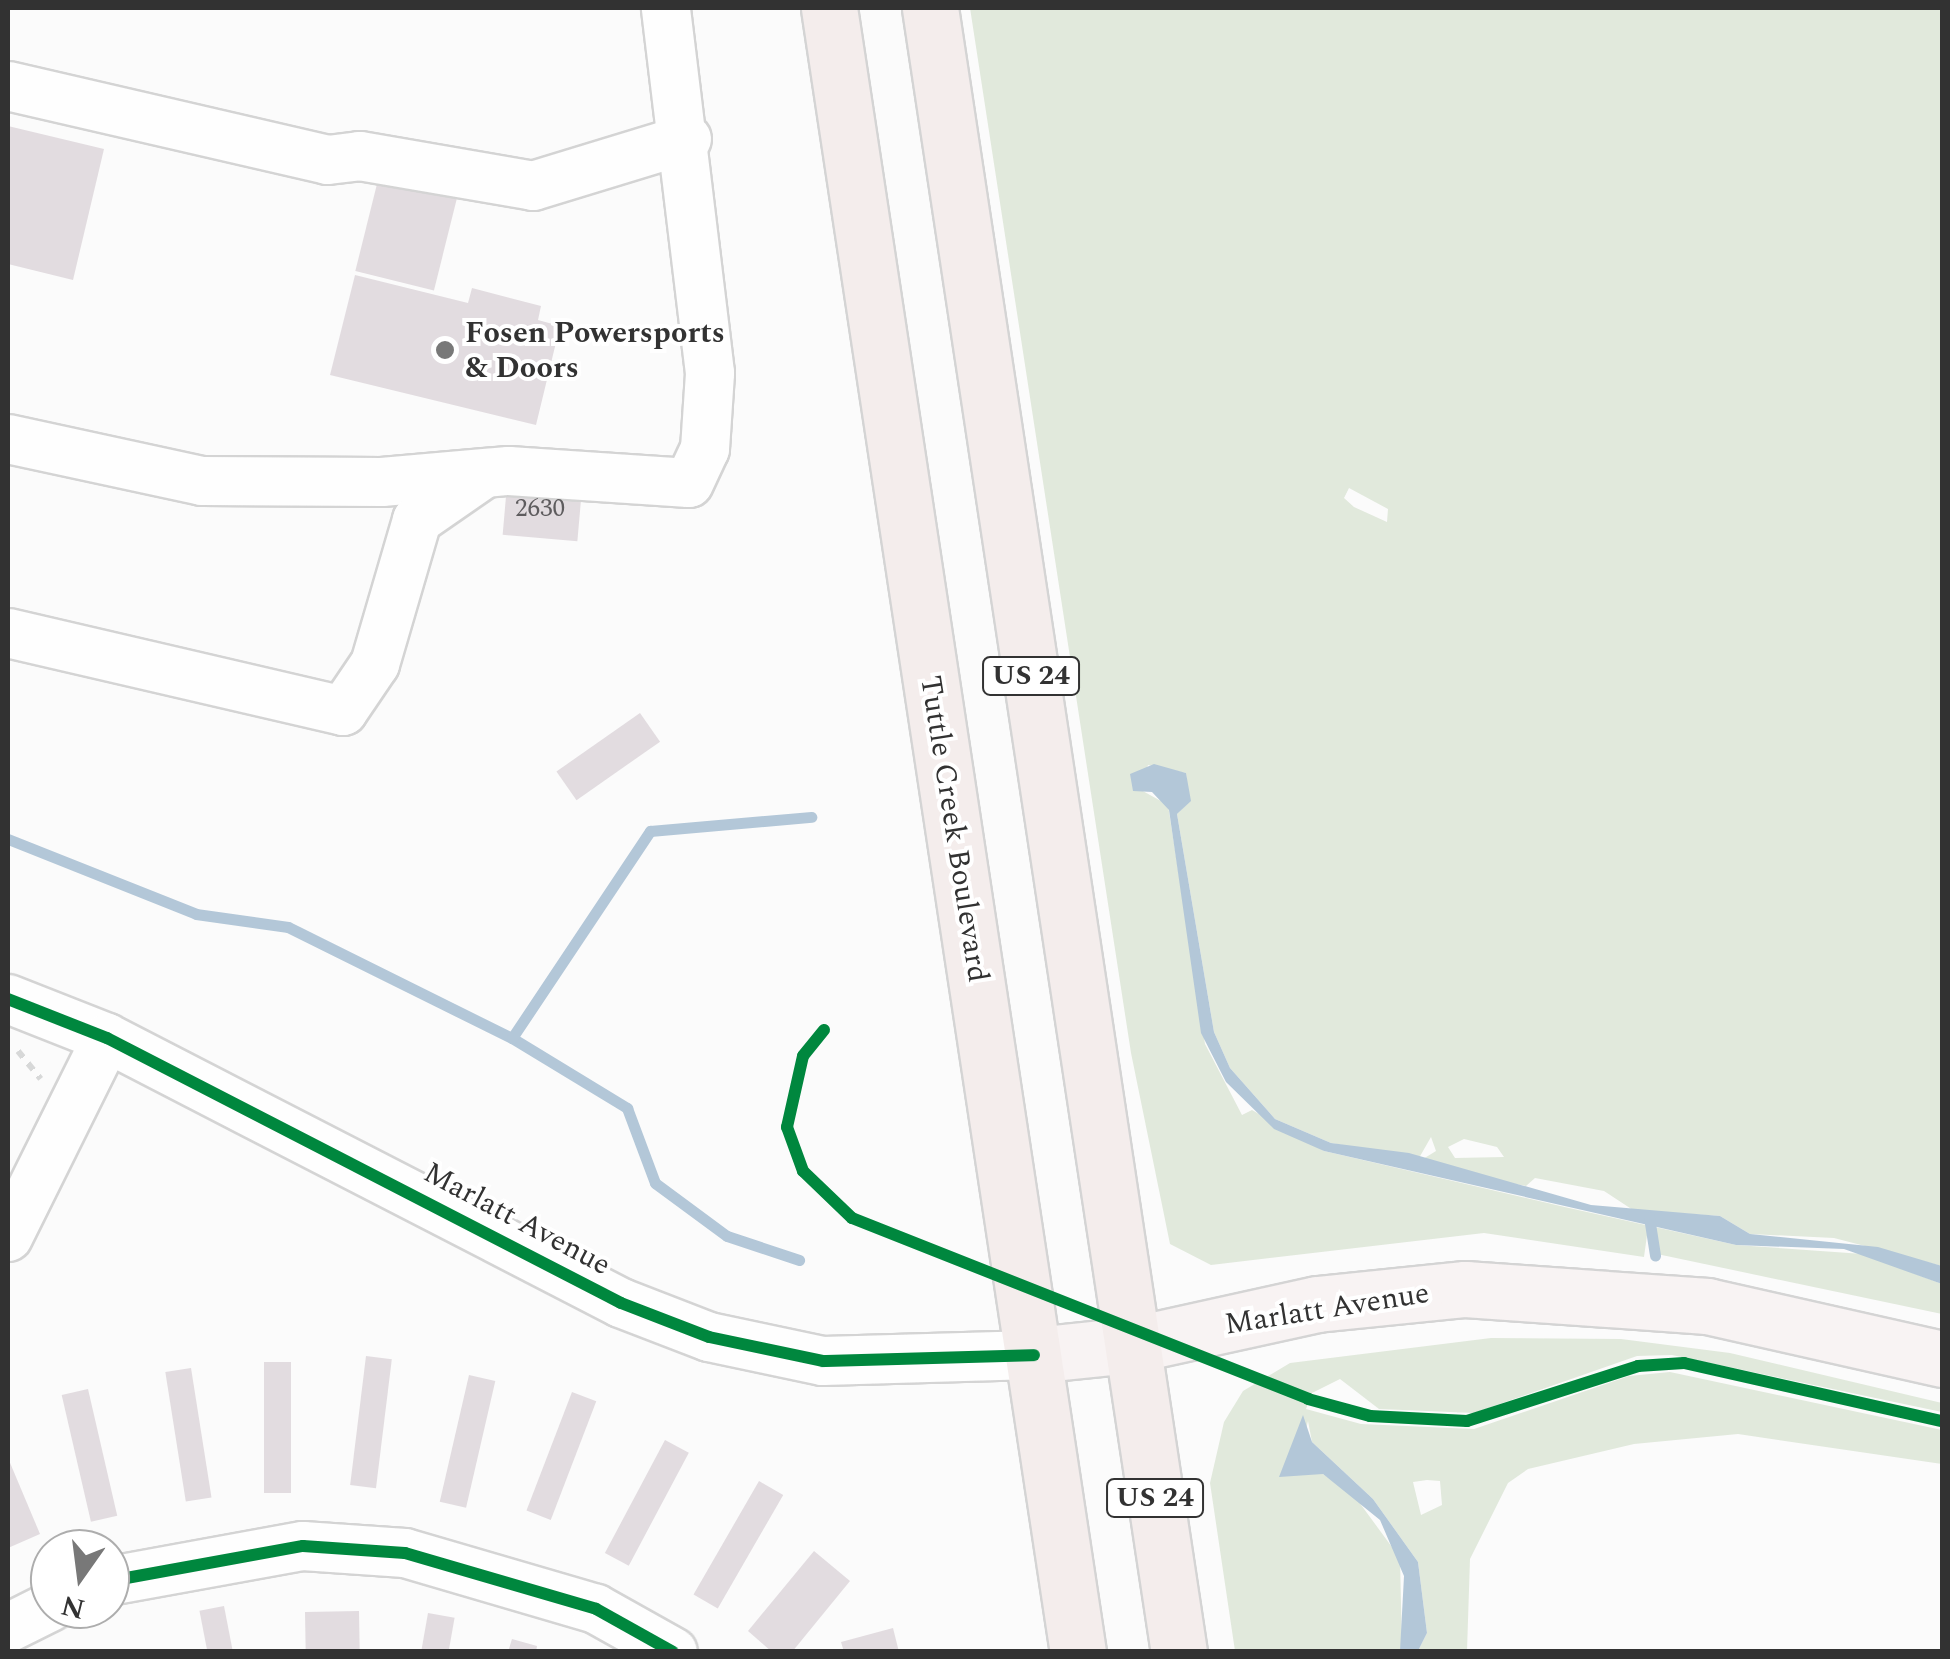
<!DOCTYPE html>
<style>
body{margin:0}
#map{position:relative;width:1950px;height:1659px;overflow:hidden;background:#fbfbfb;font-family:Spectral,serif}
div>[style]{position:absolute}
.green>*{inset:0;background:#e1e9dc}
.water>*{inset:0;background:#b3c7d8}
.stream>*{height:11px;margin:-5.5px;padding:0 5.5px;transform-origin:5.5px;border-radius:5.5px;background:#b3c7d8}
.building>*{inset:0;background:#e2dce0;transform-origin:0 0}
.path>*{height:6px;margin-top:-3px;transform-origin:0;background:repeating-linear-gradient(90deg,#d7d8d8 0 8px,transparent 0 16px)}
.roads{filter:drop-shadow(2px 0 #d4d4d4) drop-shadow(-2px 0 #d4d4d4) drop-shadow(0 2px #d4d4d4) drop-shadow(0 -2px #d4d4d4)}
.minor>*{height:48px;margin:-24px;padding:0 24px;transform-origin:24px;border-radius:24px;background:#fefefe}
.major>*{height:55px;margin:-27.5px;padding:0 27.5px;transform-origin:27.5px;border-radius:27.5px;background:#f8f3f3}
.highway>*{height:55px;margin:-27.5px;padding:0 27.5px;transform-origin:27.5px;border-radius:27.5px;background:#f4edec}
.cycleway>*{height:12px;margin:-6px;padding:0 6px;transform-origin:6px;border-radius:6px;background:#00873e}
.dots>*{width:28px;height:28px;translate:-50% -50%;box-sizing:border-box;border:5px solid #fff;border-radius:50%}
span{translate:-50% -50%;white-space:nowrap;text-align:center;line-height:1.15;-webkit-text-stroke:8px #fff;paint-order:stroke}
.number-label{font-size:25px;color:#5e5c5e}
.number-label span{-webkit-text-stroke-width:0}
.shield-label span{padding:2px 8px;background:#fff;border:2px solid;border-radius:8px;-webkit-text-stroke-width:0}
.shield-label{font-size:28px;color:#323232;font-weight:700}
.poi-label{font-size:30px;color:#323232;font-weight:700}
.left{translate:0 -50%;text-align:left}
.street-label{font-size:30px;color:#323232}
.frame{position:absolute;inset:0;border:10px solid #323232;pointer-events:none}
.north{position:absolute;left:30px;top:1529px;width:100px;height:100px;box-sizing:border-box;background:#fff;border:2px solid #adadad;border-radius:50%;rotate:194deg;font-size:28px;font-weight:700;line-height:40px;text-align:center;color:#323232}
.north::after{content:'';display:block;margin:auto;width:35px;height:45px;background:#787878;clip-path:polygon(50% 0,100% 100%,50% 72%,0 100%)}
</style>
<div id="map">
<div class="green">
<i style="clip-path:polygon(evenodd,970px 8px,1942px 8px,1942px 1266px,1834px 1238px,1750px 1234px,1720px 1216px,1633px 1210px,1604px 1191px,1535px 1178px,1526px 1186px,1459px 1173px,1423px 1159px,1436px 1151px,1431px 1137px,1419px 1158px,1331px 1143px,1275px 1119px,1230px 1068px,1214px 1032px,1177px 814px,1188px 803px,1186px 773px,1148px 765px,1141px 790px,1168px 805px,1205px 1044px,1242px 1115px,1252px 1110px,1324px 1151px,1569px 1208px,1736px 1245px,1863px 1254px,1942px 1284px,1942px 1314px,1657px 1254px,1648px 1228px,1644px 1257px,1484px 1233px,1211px 1265px,1170px 1244px,1131px 1053px,970px 8px,1349px 488px,1388px 509px,1387px 522px,1354px 507px,1344px 498px,1349px 488px,970px 8px,1464px 1139px,1497px 1147px,1504px 1157px,1455px 1158px,1448px 1147px,1464px 1139px)"></i>
<i style="clip-path:polygon(evenodd,1491px 1338px,1621px 1339px,1730px 1353px,1942px 1403px,1942px 1412px,1672px 1355px,1637px 1356px,1474px 1413px,1379px 1409px,1340px 1379px,1312px 1393px,1306px 1409px,1361px 1424px,1474px 1429px,1629px 1376px,1670px 1372px,1942px 1430px,1942px 1464px,1738px 1434px,1634px 1444px,1528px 1469px,1508px 1483px,1470px 1559px,1467px 1651px,1418px 1651px,1427px 1633px,1418px 1562px,1373px 1499px,1312px 1442px,1308px 1421px,1296px 1472px,1323px 1474px,1356px 1498px,1400px 1558px,1402px 1649px,1235px 1651px,1210px 1483px,1224px 1422px,1243px 1391px,1290px 1363px,1491px 1338px,1427px 1480px,1440px 1481px,1442px 1505px,1421px 1515px,1413px 1482px,1427px 1480px)"></i>
</div>
<div class="water">
<i style="clip-path:polygon(1154px 764px,1186px 773px,1191px 801px,1177px 814px,1214px 1032px,1230px 1068px,1275px 1119px,1331px 1143px,1409px 1153px,1591px 1205px,1720px 1216px,1750px 1234px,1878px 1247px,1942px 1266px,1942px 1284px,1844px 1249px,1736px 1245px,1324px 1151px,1274px 1129px,1226px 1082px,1201px 1033px,1169px 810px,1152px 792px,1133px 791px,1130px 774px)"></i>
<i style="clip-path:polygon(1303px 1415px,1312px 1442px,1373px 1499px,1418px 1562px,1427px 1633px,1418px 1651px,1400px 1651px,1404px 1576px,1380px 1520px,1323px 1474px,1279px 1477px)"></i>
</div>
<div class="stream">
<i style="left:8px;top:839px;width:202px;rotate:21.7deg"></i>
<i style="left:196px;top:914px;width:93px;rotate:8deg"></i>
<i style="left:288px;top:927px;width:250px;rotate:26.4deg"></i>
<i style="left:512px;top:1038px;width:135px;rotate:31.3deg"></i>
<i style="left:627px;top:1108px;width:80px;rotate:69.5deg"></i>
<i style="left:655px;top:1183px;width:89px;rotate:36.4deg"></i>
<i style="left:727px;top:1236px;width:76px;rotate:18.4deg"></i>
<i style="left:512px;top:1038px;width:249px;rotate:-56.3deg"></i>
<i style="left:650px;top:831px;width:162px;rotate:-5deg"></i>
<i style="left:1649px;top:1217px;width:39px;rotate:81deg"></i>
</div>
<div class="building">
<i style="clip-path:polygon(8px 126px,104px 149px,73px 280px,8px 264px)"></i>
<i style="left:380px;top:172px;width:81px;height:102px;rotate:14deg"></i>
<i style="clip-path:polygon(355px 275px,468px 303px,472px 288px,541px 306px,538px 320px,560px 326px,536px 425px,330px 375px)"></i>
<i style="left:507px;top:485px;width:75px;height:50px;rotate:5deg"></i>
<i style="left:640px;top:713px;width:35px;height:102px;rotate:55deg"></i>
<i style="left:366px;top:1356px;width:26px;height:130px;rotate:7deg"></i>
<i style="left:264px;top:1362px;width:27px;height:131px"></i>
<i style="left:191px;top:1368px;width:131px;height:26px;rotate:81deg"></i>
<i style="left:469px;top:1375px;width:27px;height:130px;rotate:13deg"></i>
<i style="left:88px;top:1389px;width:130px;height:27px;rotate:77deg"></i>
<i style="left:572px;top:1392px;width:26px;height:127px;rotate:21deg"></i>
<i style="left:665px;top:1440px;width:27px;height:128px;rotate:28deg"></i>
<i style="clip-path:polygon(8px 1458px,40px 1534px,8px 1548px)"></i>
<i style="left:759px;top:1481px;width:28px;height:131px;rotate:30deg"></i>
<i style="clip-path:polygon(814px 1551px,850px 1581px,792px 1652px,772px 1652px,748px 1631px)"></i>
<i style="left:224px;top:1606px;width:47px;height:25px;rotate:79deg"></i>
<i style="left:359px;top:1611px;width:41px;height:54px;rotate:89deg"></i>
<i style="left:428px;top:1613px;width:27px;height:40px;rotate:10deg"></i>
<i style="clip-path:polygon(893px 1628px,899px 1652px,844px 1652px,841px 1642px)"></i>
<i style="clip-path:polygon(512px 1639px,537px 1646px,536px 1652px,508px 1652px)"></i>
</div>
<div class="path">
<i style="left:18px;top:1051px;width:36px;rotate:51deg"></i>
</div>
<div class="roads">
<div class="minor">
<i style="left:8px;top:86px;width:328px;rotate:13deg"></i>
<i style="left:328px;top:160px;width:32px;rotate:-7deg"></i>
<i style="left:360px;top:156px;width:176px;rotate:9.8deg"></i>
<i style="left:533px;top:186px;width:161px;rotate:-17deg"></i>
<i style="left:8px;top:439px;width:198px;rotate:12.2deg"></i>
<i style="left:202px;top:481px;width:180px;rotate:0.3deg"></i>
<i style="left:382px;top:482px;width:127px;rotate:-5deg"></i>
<i style="left:509px;top:471px;width:180px;rotate:3.8deg"></i>
<i style="left:689px;top:483px;width:38px;rotate:-65deg"></i>
<i style="left:705px;top:449px;width:76px;rotate:-86.2deg"></i>
<i style="left:710px;top:373px;width:368px;rotate:-96.9deg"></i>
<i style="left:8px;top:633px;width:344px;rotate:13.1deg"></i>
<i style="left:343px;top:711px;width:57px;rotate:-55.8deg"></i>
<i style="left:375px;top:664px;width:150px;rotate:-73.7deg"></i>
<i style="left:417px;top:520px;width:79px;rotate:-34.7deg"></i>
<i style="left:8px;top:999px;width:106px;rotate:21.5deg"></i>
<i style="left:107px;top:1038px;width:578px;rotate:27.27deg"></i>
<i style="left:621px;top:1303px;width:94px;rotate:21.1deg"></i>
<i style="left:709px;top:1337px;width:116px;rotate:11.9deg"></i>
<i style="left:823px;top:1361px;width:211px;rotate:-1.6deg"></i>
<i style="left:8px;top:1237px;width:222px;rotate:-63.6deg"></i>
<i style="left:110px;top:1581px;width:196px;rotate:-10.3deg"></i>
<i style="left:303px;top:1546px;width:102px;rotate:3.9deg"></i>
<i style="left:405px;top:1553px;width:199px;rotate:16.3deg"></i>
<i style="left:596px;top:1609px;width:88px;rotate:29.2deg"></i>
<i style="left:8px;top:1628px;width:47px;rotate:-26.6deg"></i>
</div>
<div class="major">
<i style="left:1034px;top:1355px;width:98px;rotate:-5.9deg"></i>
<i style="left:1131px;top:1345px;width:190px;rotate:-12.4deg"></i>
<i style="left:1317px;top:1304px;width:149px;rotate:-5.8deg"></i>
<i style="left:1465px;top:1289px;width:243px;rotate:4deg"></i>
<i style="left:1707px;top:1306px;width:241px;rotate:12.7deg"></i>
</div>
<div class="highway">
<i style="left:829px;top:8px;width:1663px;rotate:81.39deg"></i>
<i style="left:930px;top:8px;width:1663px;rotate:81.39deg"></i>
</div>
</div>
<div class="cycleway">
<i style="left:8px;top:999px;width:106px;rotate:21.5deg"></i>
<i style="left:107px;top:1038px;width:578px;rotate:27.27deg"></i>
<i style="left:621px;top:1303px;width:94px;rotate:21.1deg"></i>
<i style="left:709px;top:1337px;width:116px;rotate:11.9deg"></i>
<i style="left:823px;top:1361px;width:211px;rotate:-1.6deg"></i>
<i style="left:824px;top:1030px;width:33px;rotate:129deg"></i>
<i style="left:803px;top:1056px;width:73px;rotate:102.7deg"></i>
<i style="left:787px;top:1127px;width:47px;rotate:70deg"></i>
<i style="left:803px;top:1171px;width:68px;rotate:43.8deg"></i>
<i style="left:852px;top:1218px;width:491px;rotate:21.6deg"></i>
<i style="left:1308px;top:1399px;width:64px;rotate:15.3deg"></i>
<i style="left:1370px;top:1416px;width:97px;rotate:3deg"></i>
<i style="left:1467px;top:1421px;width:180px;rotate:-17.8deg"></i>
<i style="left:1638px;top:1366px;width:46px;rotate:-3.7deg"></i>
<i style="left:1684px;top:1363px;width:264px;rotate:12.7deg"></i>
<i style="left:110px;top:1581px;width:196px;rotate:-10.3deg"></i>
<i style="left:303px;top:1546px;width:102px;rotate:3.9deg"></i>
<i style="left:405px;top:1553px;width:199px;rotate:16.3deg"></i>
<i style="left:596px;top:1609px;width:88px;rotate:29.2deg"></i>
</div>
<div class="dots">
<i style="left:445px;top:350px;background:#787878"></i>
</div>
<div class="number-label">
<span style="left:540px;top:509px">2630</span>
</div>
<div class="shield-label">
<span style="left:1031px;top:676px">US 24</span>
<span style="left:1155px;top:1498px">US 24</span>
</div>
<div class="poi-label">
<span class="left" style="left:465px;top:350px">Fosen Powersports<br>&amp; Doors</span>
</div>
<div class="street-label">
<span style="left:954px;top:829px;rotate:81deg">Tuttle Creek Boulevard</span>
<span style="left:517px;top:1219px;rotate:28deg">Marlatt Avenue</span>
<span style="left:1327px;top:1309px;rotate:-9deg">Marlatt Avenue</span>
</div>
<div class="frame"></div>
<div class="north">N</div>
</div>
